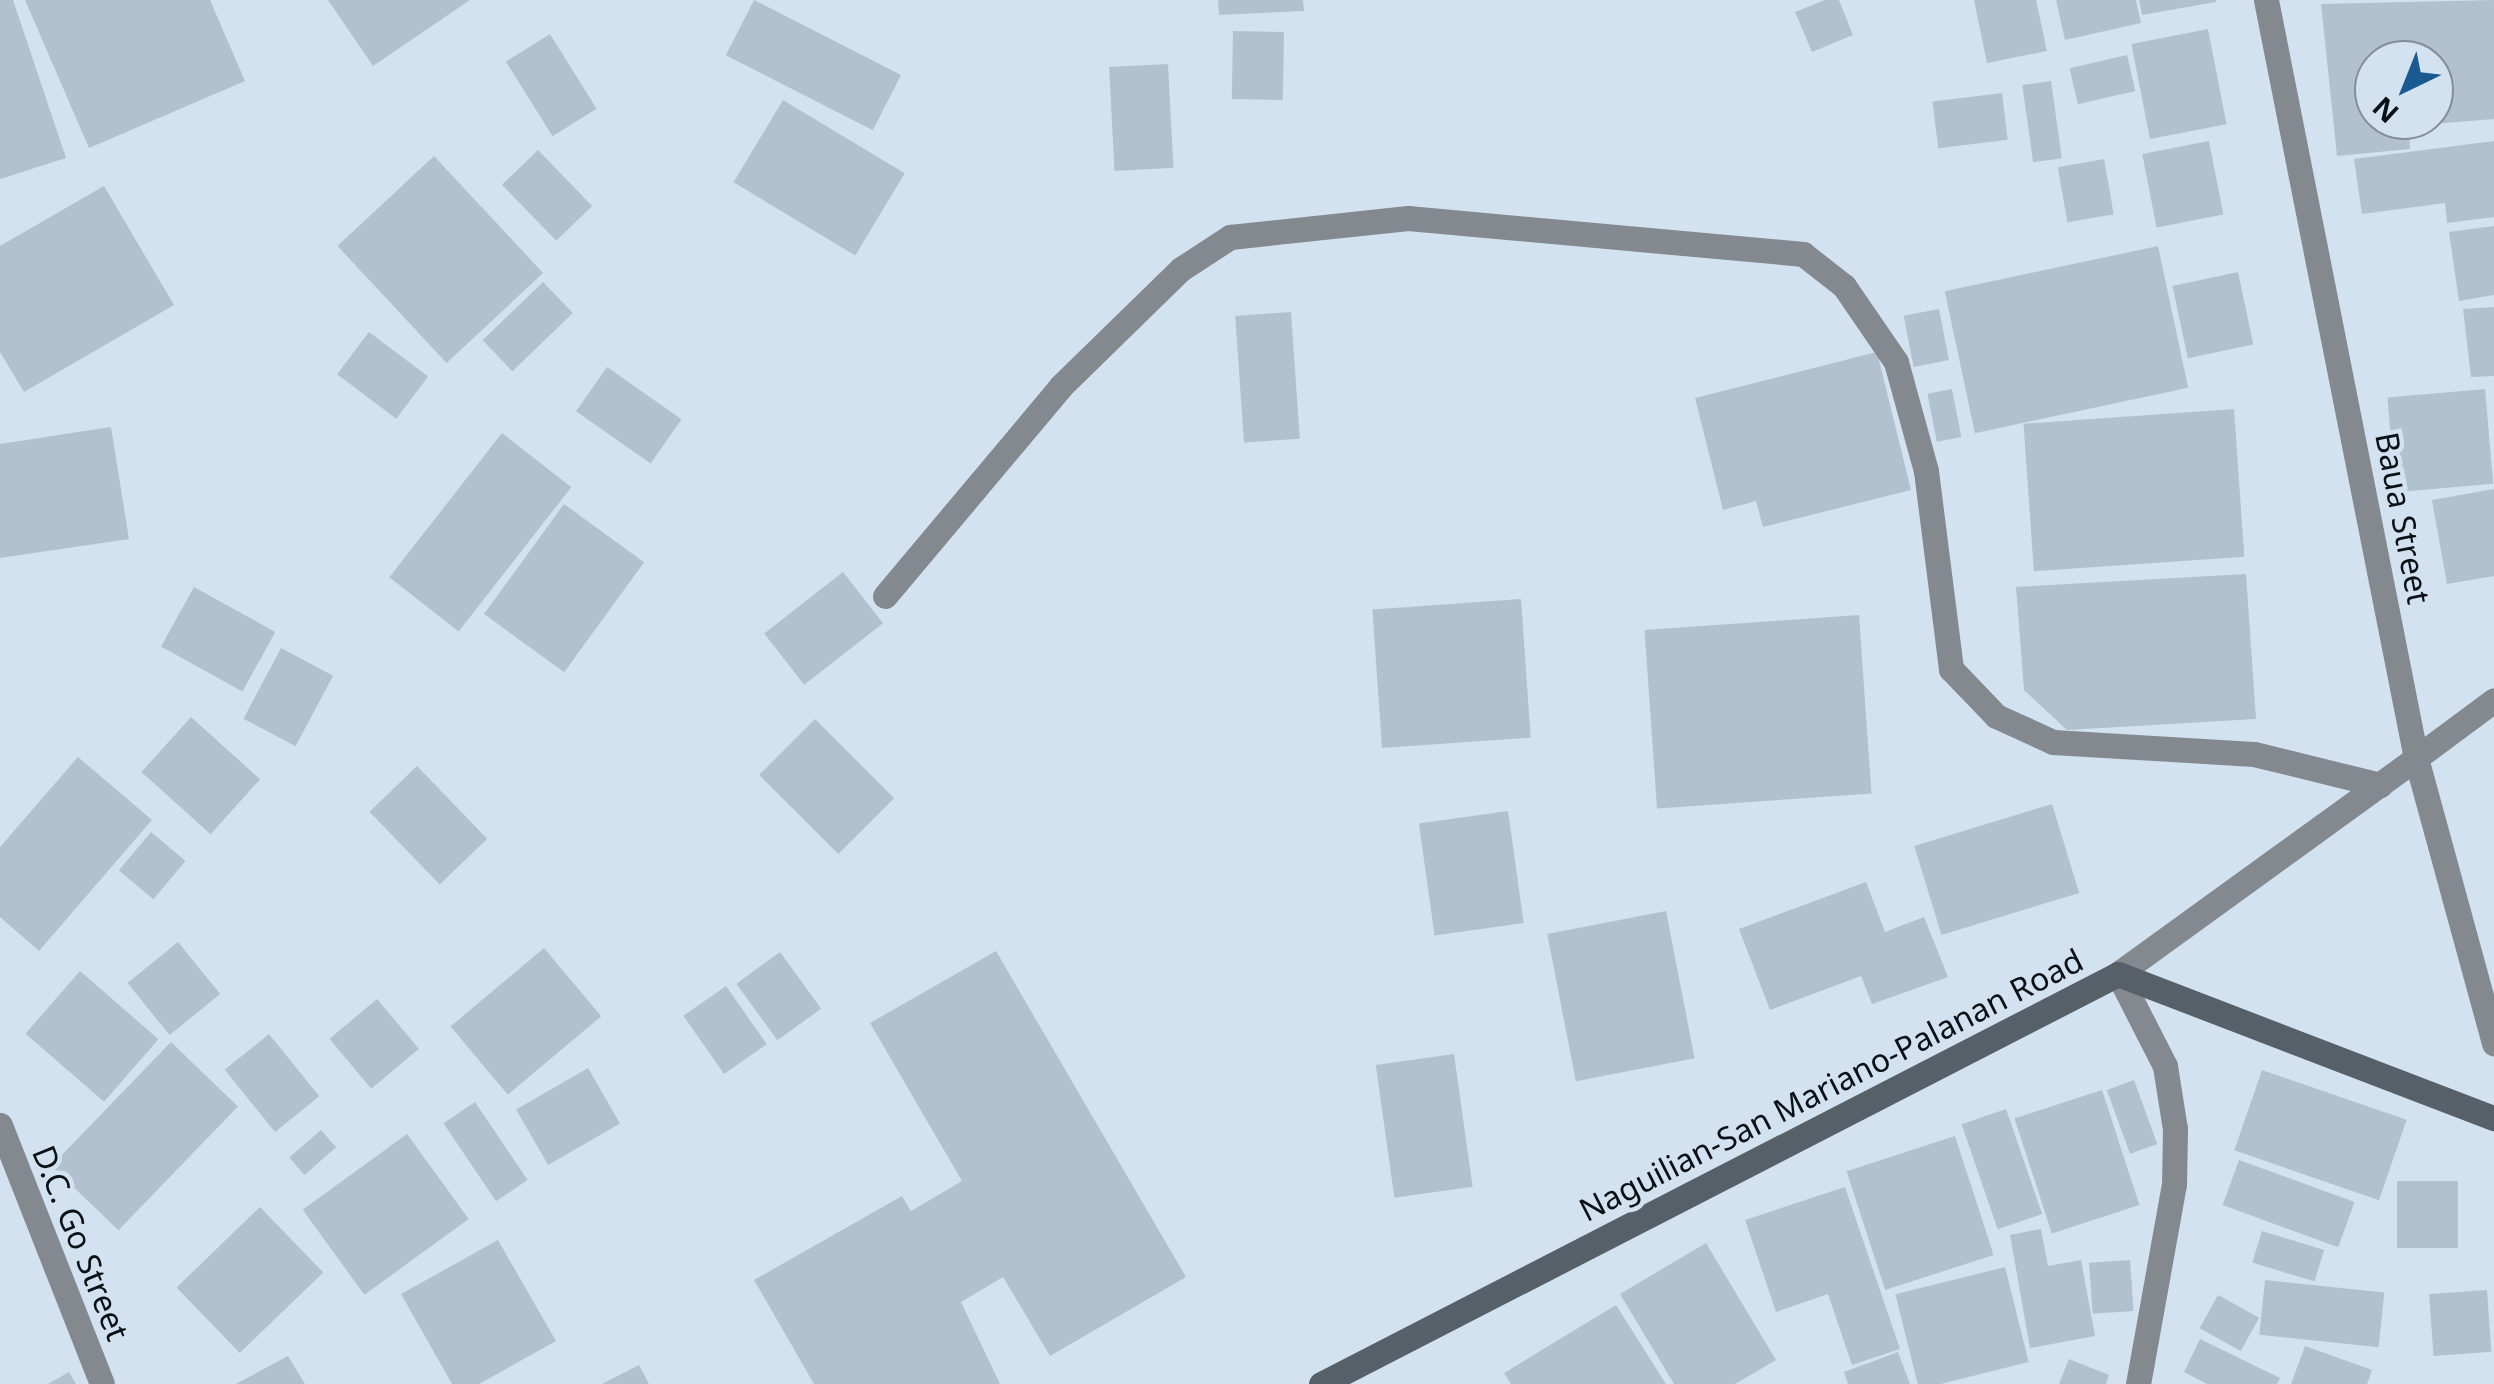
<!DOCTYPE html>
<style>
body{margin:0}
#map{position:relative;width:2494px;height:1384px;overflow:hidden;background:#d3e2f1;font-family:"Noto Sans",sans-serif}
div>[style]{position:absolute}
.building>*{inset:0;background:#b2c1cf;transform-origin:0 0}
.service>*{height:25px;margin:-12.5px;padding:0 12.5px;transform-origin:12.5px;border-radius:12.5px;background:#83898f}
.minor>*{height:25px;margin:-12.5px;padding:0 12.5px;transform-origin:12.5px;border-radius:12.5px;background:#83898f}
.tertiary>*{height:25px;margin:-12.5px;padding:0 12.5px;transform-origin:12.5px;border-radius:12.5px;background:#83898f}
.secondary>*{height:25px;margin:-12.5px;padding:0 12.5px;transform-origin:12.5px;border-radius:12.5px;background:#575f68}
span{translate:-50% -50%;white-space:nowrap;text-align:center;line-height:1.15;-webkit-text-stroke:9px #d3e2f1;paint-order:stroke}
.street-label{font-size:32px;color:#0b1015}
.north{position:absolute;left:2354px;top:40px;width:100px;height:100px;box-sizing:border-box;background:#d3e2f1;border:2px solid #838e99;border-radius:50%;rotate:223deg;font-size:28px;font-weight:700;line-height:40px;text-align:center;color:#0b1015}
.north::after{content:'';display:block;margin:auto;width:35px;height:45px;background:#1a5a90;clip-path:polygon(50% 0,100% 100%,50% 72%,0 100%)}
</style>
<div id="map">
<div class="building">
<i style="clip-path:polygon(0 0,13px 0,66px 158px,0 179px)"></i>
<i style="clip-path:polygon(25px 0,210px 0,245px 81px,89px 148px)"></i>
<i style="clip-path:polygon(328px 0,470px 0,373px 66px)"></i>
<i style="left:754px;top:0;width:165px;height:62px;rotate:27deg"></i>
<i style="clip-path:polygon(1218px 0,1303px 0,1304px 11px,1219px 15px)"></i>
<i style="clip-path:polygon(1825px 0,1839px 0,1853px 35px,1812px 52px,1795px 12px)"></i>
<i style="clip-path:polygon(1974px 0,2036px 0,2047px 51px,1987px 63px)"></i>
<i style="clip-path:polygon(2056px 0,2136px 0,2141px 23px,2065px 40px)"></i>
<i style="clip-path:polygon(2139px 0,2216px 0,2216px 2px,2142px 15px)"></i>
<i style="clip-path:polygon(evenodd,2494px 0,2494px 119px,2409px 126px,2410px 149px,2337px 156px,2321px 4px,2494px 0,2374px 60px,2434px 60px,2434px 120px,2374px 120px,2374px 60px)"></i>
<i style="left:2208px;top:29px;width:97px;height:78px;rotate:79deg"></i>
<i style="left:1233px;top:31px;width:51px;height:68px;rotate:1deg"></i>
<i style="left:550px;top:34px;width:88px;height:52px;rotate:58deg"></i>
<i style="left:2127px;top:55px;width:37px;height:59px;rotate:77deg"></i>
<i style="left:1168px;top:64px;width:104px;height:59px;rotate:87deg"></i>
<i style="left:2051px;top:81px;width:78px;height:29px;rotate:82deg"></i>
<i style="left:2002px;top:93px;width:47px;height:70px;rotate:83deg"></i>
<i style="left:783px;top:100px;width:142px;height:96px;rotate:31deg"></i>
<i style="left:2209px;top:141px;width:75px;height:68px;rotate:79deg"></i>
<i style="clip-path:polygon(2494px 141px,2494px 217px,2447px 223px,2445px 203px,2362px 214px,2354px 159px)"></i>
<i style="left:538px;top:150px;width:78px;height:50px;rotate:46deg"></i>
<i style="left:434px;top:156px;width:160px;height:132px;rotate:47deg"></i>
<i style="left:2104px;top:159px;width:56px;height:47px;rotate:80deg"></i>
<i style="clip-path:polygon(104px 186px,174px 305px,24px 392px,0 352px,0 246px)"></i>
<i style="clip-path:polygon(2494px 226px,2494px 295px,2459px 301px,2449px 232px)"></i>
<i style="left:2158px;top:246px;width:145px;height:218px;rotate:78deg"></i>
<i style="left:2238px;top:272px;width:74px;height:67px;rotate:78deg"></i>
<i style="left:543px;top:282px;width:43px;height:84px;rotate:46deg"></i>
<i style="clip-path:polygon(2494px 307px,2494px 376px,2471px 377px,2463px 309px)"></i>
<i style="left:1939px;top:309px;width:52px;height:36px;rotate:79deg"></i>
<i style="left:1291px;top:312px;width:127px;height:56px;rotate:86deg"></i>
<i style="left:369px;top:332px;width:74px;height:53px;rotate:37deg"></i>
<i style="clip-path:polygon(1877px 352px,1911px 490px,1763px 527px,1756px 501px,1723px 510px,1695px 398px)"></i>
<i style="left:607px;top:367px;width:91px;height:54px;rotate:35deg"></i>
<i style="left:1952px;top:389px;width:49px;height:25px;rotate:79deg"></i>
<i style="left:2485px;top:389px;width:95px;height:98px;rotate:85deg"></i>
<i style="left:2234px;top:409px;width:148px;height:211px;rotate:86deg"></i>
<i style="clip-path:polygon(111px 427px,129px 539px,0 558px,0 444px)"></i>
<i style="left:502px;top:433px;width:88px;height:183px;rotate:38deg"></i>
<i style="clip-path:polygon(2494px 489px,2494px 576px,2447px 584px,2432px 500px)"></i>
<i style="left:564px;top:504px;width:99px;height:136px;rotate:36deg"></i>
<i style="left:843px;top:572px;width:65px;height:100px;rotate:52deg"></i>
<i style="clip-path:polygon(2246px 574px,2256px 719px,2067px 730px,2024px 690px,2016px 587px)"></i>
<i style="left:194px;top:587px;width:93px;height:68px;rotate:29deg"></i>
<i style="left:1521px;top:599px;width:139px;height:149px;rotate:86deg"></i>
<i style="left:1859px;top:615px;width:179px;height:215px;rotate:86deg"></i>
<i style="left:281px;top:648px;width:59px;height:80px;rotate:28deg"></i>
<i style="left:191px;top:717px;width:93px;height:74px;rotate:42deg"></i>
<i style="left:815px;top:719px;width:112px;height:79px;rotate:45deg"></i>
<i style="clip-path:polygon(78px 757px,152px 820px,39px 951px,0 917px,0 847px)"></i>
<i style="left:417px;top:766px;width:101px;height:66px;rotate:46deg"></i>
<i style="left:2052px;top:804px;width:93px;height:144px;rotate:73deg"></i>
<i style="left:1508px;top:811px;width:113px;height:90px;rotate:82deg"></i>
<i style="left:151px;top:832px;width:45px;height:50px;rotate:40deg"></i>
<i style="clip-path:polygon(1866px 882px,1885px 932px,1924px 917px,1948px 977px,1872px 1004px,1861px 976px,1770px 1010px,1739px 929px)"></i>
<i style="left:1666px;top:911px;width:150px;height:121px;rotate:79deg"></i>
<i style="left:178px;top:942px;width:67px;height:65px;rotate:51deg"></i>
<i style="left:544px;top:948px;width:89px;height:122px;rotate:50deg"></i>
<i style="clip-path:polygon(996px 951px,1186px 1277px,1050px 1356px,1003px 1277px,961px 1302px,1000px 1384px,814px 1384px,754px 1280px,902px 1196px,911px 1211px,962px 1181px,870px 1023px)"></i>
<i style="left:780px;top:952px;width:70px;height:54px;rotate:54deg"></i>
<i style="left:80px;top:971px;width:104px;height:83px;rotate:41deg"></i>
<i style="left:726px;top:986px;width:71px;height:52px;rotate:55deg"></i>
<i style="left:377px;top:999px;width:65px;height:62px;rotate:50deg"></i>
<i style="left:269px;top:1034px;width:80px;height:57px;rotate:51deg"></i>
<i style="left:171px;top:1042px;width:93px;height:172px;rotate:44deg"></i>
<i style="left:1454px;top:1054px;width:134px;height:79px;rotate:82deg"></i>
<i style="left:588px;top:1068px;width:64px;height:83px;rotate:60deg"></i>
<i style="left:2262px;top:1070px;width:153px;height:85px;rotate:19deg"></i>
<i style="left:2134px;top:1080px;width:68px;height:29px;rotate:70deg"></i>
<i style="left:2102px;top:1090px;width:121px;height:92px;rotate:72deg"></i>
<i style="left:475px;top:1102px;width:94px;height:38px;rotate:56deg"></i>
<i style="left:2006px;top:1109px;width:111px;height:47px;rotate:71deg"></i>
<i style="left:321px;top:1130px;width:23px;height:42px;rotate:49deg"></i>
<i style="left:407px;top:1134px;width:105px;height:129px;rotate:54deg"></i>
<i style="left:1955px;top:1136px;width:125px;height:114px;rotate:72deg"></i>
<i style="left:2239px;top:1160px;width:123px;height:48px;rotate:20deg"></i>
<i style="left:2397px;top:1181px;width:61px;height:67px"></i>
<i style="clip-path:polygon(1845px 1187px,1900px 1349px,1852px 1365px,1828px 1294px,1776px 1312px,1745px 1220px)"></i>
<i style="left:260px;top:1207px;width:91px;height:116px;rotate:46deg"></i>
<i style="clip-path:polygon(2041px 1229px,2048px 1266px,2081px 1260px,2095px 1336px,2030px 1348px,2010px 1235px)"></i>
<i style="left:2262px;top:1231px;width:65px;height:33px;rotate:17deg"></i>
<i style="clip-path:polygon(498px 1240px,556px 1341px,479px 1384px,452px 1384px,401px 1294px)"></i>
<i style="clip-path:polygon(1706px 1243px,1776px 1360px,1735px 1384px,1674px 1384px,1620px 1294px)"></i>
<i style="left:2130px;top:1260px;width:51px;height:41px;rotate:86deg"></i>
<i style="left:2005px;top:1267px;width:98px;height:113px;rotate:76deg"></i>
<i style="left:2265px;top:1280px;width:120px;height:55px;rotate:6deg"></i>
<i style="left:2487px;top:1290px;width:62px;height:58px;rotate:86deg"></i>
<i style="left:2218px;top:1295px;width:47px;height:38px;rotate:29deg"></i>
<i style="clip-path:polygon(1616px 1305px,1666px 1384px,1511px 1384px,1504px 1373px)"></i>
<i style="clip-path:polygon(2200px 1339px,2280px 1378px,2277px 1384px,2207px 1384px,2184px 1372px)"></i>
<i style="clip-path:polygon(2305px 1346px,2372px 1370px,2367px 1384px,2291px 1384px)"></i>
<i style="clip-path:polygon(1898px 1352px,1910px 1384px,1848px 1384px,1844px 1372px)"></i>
<i style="clip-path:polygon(288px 1356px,305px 1384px,236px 1384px)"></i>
<i style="clip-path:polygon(2069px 1359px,2109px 1375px,2106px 1384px,2059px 1384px)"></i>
<i style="clip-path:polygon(639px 1365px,649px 1384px,602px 1384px)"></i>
<i style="clip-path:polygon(69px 1372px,76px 1384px,48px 1384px)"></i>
</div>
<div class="service">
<i style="left:885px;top:596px;width:274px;rotate:-50deg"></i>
<i style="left:1061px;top:386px;width:168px;rotate:-44.3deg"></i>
<i style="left:1181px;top:269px;width:59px;rotate:-33.1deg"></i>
<i style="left:1230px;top:237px;width:179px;rotate:-6.1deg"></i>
<i style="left:1408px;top:218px;width:397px;rotate:5.2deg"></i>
<i style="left:1803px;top:254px;width:52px;rotate:38deg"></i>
<i style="left:1844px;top:286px;width:92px;rotate:55.6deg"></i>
<i style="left:1896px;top:362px;width:113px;rotate:74.6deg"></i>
<i style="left:1926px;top:471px;width:200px;rotate:82.8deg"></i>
<i style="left:1951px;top:669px;width:65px;rotate:46.2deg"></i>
<i style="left:1996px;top:716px;width:63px;rotate:24.5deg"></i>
<i style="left:2053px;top:742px;width:201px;rotate:3.4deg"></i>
<i style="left:2254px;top:754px;width:130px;rotate:13.8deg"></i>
</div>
<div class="minor">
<i style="left:2416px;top:758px;width:97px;rotate:-36.6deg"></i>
<i style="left:2118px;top:974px;width:103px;rotate:62.9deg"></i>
<i style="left:2165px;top:1066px;width:64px;rotate:81deg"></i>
<i style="left:2175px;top:1129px;width:55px;rotate:91deg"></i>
<i style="left:2174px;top:1184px;width:203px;rotate:100.2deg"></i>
<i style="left:0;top:1125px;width:278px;rotate:68.5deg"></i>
</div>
<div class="tertiary">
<i style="left:2266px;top:0;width:773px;rotate:78.81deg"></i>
<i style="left:2416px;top:758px;width:296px;rotate:74.7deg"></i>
<i style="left:2118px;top:974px;width:368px;rotate:-35.9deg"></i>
</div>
<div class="secondary">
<i style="left:1321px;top:1384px;width:896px;rotate:-27.22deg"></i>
<i style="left:2118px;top:974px;width:403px;rotate:21deg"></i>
</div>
<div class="street-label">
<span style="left:2403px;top:518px;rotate:79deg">Baua Street</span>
<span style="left:1831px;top:1085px;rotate:-27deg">Naguilian-San Mariano-Palanan Road</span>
<span style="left:81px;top:1243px;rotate:68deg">D.C. Go Street</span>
</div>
<div class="north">N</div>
</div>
